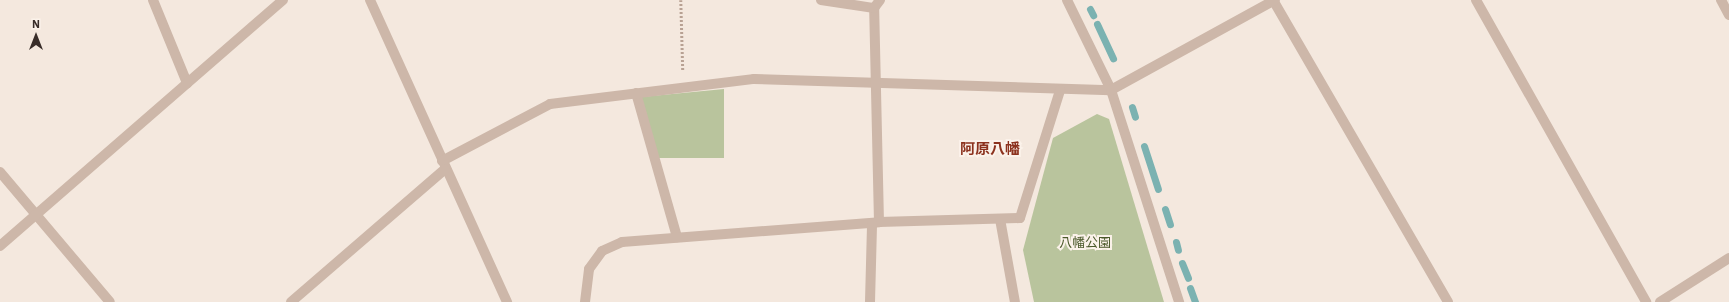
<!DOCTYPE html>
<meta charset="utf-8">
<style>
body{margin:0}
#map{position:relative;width:1729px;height:302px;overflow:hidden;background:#f4e8de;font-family:"IBM Plex Sans","Noto Sans JP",sans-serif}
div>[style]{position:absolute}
.green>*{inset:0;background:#b9c49d}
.stream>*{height:7px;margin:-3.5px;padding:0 3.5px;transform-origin:3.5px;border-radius:3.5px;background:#7bb2b1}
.path>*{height:2.5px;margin-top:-1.25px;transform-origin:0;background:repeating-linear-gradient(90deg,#b8a193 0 2px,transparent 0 4px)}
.minor>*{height:10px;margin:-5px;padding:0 5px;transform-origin:5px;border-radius:5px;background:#cdb7a9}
span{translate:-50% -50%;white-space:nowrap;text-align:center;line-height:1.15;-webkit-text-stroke:4px #fbf2ea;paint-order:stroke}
.park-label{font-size:13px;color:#4b592b}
.quarter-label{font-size:15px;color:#8c321e;font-weight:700}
.north{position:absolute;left:16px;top:16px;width:40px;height:40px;-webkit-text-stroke:3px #fbf2ea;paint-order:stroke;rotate:0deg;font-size:11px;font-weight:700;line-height:16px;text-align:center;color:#392d29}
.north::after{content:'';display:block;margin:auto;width:14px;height:18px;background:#392d29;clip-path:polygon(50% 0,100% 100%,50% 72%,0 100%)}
</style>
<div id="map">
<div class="green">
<i style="clip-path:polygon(724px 89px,724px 158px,658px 158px,641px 97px)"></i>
<i style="clip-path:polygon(1097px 114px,1109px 119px,1164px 302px,1034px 302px,1023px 250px,1053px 138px)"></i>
</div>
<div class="stream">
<i style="left:1090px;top:9px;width:7px;rotate:63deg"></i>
<i style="left:1097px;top:24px;width:38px;rotate:65deg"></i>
<i style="left:1132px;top:107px;width:10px;rotate:73deg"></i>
<i style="left:1144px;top:146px;width:45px;rotate:72deg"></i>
<i style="left:1165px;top:209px;width:16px;rotate:72deg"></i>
<i style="left:1176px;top:242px;width:8px;rotate:76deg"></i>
<i style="left:1182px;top:263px;width:16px;rotate:68deg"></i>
<i style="left:1190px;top:288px;width:15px;rotate:70deg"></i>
</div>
<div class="path">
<i style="left:681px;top:0;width:71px;rotate:88.4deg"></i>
</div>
<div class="minor">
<i style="left:153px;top:0;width:90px;rotate:67.7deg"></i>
<i style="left:370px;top:0;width:332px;rotate:65.6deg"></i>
<i style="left:821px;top:0;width:54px;rotate:8.6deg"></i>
<i style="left:1067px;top:0;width:100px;rotate:63.9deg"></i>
<i style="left:1111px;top:90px;width:223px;rotate:72.2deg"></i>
<i style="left:1273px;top:0;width:349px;rotate:59.9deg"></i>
<i style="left:1476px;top:0;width:347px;rotate:60.6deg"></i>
<i style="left:1721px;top:0;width:17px;rotate:62deg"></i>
<i style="left:636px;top:93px;width:150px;rotate:74.1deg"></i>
<i style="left:442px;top:161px;width:122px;rotate:-27.8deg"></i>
<i style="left:550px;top:104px;width:206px;rotate:-7deg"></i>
<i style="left:754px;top:79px;width:357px;rotate:1.8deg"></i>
<i style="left:1111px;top:90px;width:187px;rotate:-28.8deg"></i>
<i style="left:0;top:172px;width:170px;rotate:49.8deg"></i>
<i style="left:1000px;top:219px;width:84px;rotate:79.8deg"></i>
<i style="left:879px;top:222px;width:214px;rotate:-91.3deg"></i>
<i style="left:874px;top:8px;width:10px;rotate:-53deg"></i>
<i style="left:0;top:246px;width:375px;rotate:-41deg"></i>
<i style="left:291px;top:302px;width:203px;rotate:-40.8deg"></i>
<i style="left:585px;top:302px;width:33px;rotate:-83deg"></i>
<i style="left:589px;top:269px;width:22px;rotate:-54deg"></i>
<i style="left:602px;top:251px;width:22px;rotate:-24deg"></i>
<i style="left:622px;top:242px;width:258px;rotate:-4.4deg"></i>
<i style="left:879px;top:222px;width:141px;rotate:-1.6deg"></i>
<i style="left:1020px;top:218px;width:134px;rotate:-72.6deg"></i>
<i style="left:870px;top:302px;width:79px;rotate:-88.5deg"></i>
<i style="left:1660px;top:302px;width:82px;rotate:-32.5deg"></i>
</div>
<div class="park-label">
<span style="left:1085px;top:243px">八幡公園</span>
</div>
<div class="quarter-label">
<span style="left:990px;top:149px">阿原八幡</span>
</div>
<div class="north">N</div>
</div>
